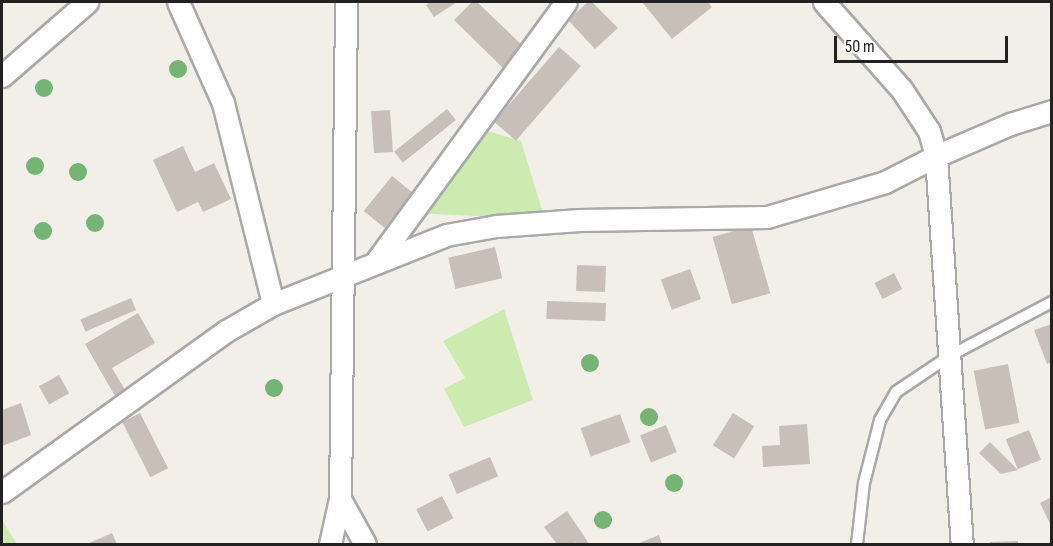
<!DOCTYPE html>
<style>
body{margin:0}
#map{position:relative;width:1053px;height:546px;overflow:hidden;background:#f2efe9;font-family:"Sofia Sans Condensed",sans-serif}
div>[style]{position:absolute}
.grass>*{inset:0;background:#cdebb0}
.building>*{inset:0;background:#c7bfb8;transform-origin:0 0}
.roads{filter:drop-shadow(2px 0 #a9a9a9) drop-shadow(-2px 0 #a9a9a9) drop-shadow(0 2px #a9a9a9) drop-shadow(0 -2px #a9a9a9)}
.service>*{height:10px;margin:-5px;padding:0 5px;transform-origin:5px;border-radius:5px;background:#fff}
.minor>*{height:21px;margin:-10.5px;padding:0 10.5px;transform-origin:10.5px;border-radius:10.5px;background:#fff}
.trees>*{width:18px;height:18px;margin:-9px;border-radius:50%;background:#74b475}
span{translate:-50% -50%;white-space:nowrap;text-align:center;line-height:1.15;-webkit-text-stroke:4.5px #fff;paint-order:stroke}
.frame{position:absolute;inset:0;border:3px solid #222;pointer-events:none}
.scale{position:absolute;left:834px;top:36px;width:174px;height:27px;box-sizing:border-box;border:3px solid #222;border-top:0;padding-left:8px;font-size:18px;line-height:21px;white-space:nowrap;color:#222;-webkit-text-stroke:4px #fff;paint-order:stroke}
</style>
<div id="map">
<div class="grass">
<i style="clip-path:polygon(475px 127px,521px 141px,546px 223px,497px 217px,413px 213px)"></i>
<i style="clip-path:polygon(504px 309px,533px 400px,464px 427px,444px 389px,465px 378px,443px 341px)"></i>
<i style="clip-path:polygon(2px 520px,17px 544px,18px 544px,2px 544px)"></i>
</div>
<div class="building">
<i style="clip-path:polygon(431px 2px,457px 2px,434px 17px,426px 5px)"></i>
<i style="clip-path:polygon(472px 2px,477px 2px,524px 47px,503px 68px,454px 20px)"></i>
<i style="clip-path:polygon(588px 2px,592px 2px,618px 28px,595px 49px,568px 20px)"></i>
<i style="clip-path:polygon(642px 2px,708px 2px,712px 7px,672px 39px)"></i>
<i style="left:559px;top:47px;width:29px;height:99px;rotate:41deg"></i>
<i style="left:447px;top:109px;width:14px;height:68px;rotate:51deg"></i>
<i style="left:390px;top:110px;width:42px;height:19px;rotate:86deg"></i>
<i style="clip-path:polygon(183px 146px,195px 172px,214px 163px,231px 199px,203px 212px,198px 202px,177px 212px,153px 160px)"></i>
<i style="left:392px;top:176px;width:27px;height:45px;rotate:39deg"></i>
<i style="left:751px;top:226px;width:70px;height:40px;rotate:74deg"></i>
<i style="left:495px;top:247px;width:32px;height:48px;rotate:77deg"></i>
<i style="left:577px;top:265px;width:29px;height:26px;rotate:2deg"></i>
<i style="left:690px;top:269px;width:32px;height:31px;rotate:70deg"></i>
<i style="left:894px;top:273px;width:18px;height:22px;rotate:63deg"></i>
<i style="left:131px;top:298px;width:13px;height:55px;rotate:67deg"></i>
<i style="left:547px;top:301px;width:59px;height:18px;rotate:2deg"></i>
<i style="clip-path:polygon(138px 313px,155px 343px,112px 368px,125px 390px,115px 396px,85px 344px)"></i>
<i style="clip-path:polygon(1052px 324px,1052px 362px,1047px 364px,1034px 330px)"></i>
<i style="left:1008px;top:364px;width:60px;height:35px;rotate:79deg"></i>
<i style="left:59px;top:375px;width:21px;height:23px;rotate:61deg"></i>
<i style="clip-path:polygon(21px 403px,31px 435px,2px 446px,2px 410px)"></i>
<i style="left:140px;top:413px;width:62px;height:20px;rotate:63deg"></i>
<i style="left:733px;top:413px;width:25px;height:38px;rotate:32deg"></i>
<i style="left:620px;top:414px;width:30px;height:42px;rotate:70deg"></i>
<i style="clip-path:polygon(807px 424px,810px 464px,763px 467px,762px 446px,780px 445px,779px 426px)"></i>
<i style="left:666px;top:425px;width:29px;height:28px;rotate:68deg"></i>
<i style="left:1029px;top:430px;width:32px;height:25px;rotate:68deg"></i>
<i style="clip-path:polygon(990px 442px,1018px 470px,1001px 474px,979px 453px)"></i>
<i style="left:490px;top:457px;width:21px;height:45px;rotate:67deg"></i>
<i style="left:442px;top:496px;width:25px;height:29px;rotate:63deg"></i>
<i style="clip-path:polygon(1052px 497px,1052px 528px,1040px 503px)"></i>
<i style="clip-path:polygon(567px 511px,584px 536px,589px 544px,573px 544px,577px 540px,572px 544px,557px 544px,544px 527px)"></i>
<i style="clip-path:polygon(112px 533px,117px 544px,87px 544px)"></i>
<i style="clip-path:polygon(659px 535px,662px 544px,637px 544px)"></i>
<i style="clip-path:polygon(1018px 541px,1018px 544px,990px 544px,990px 542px)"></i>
</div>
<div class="roads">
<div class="service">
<i style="left:857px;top:544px;width:61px;rotate:-83.5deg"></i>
<i style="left:864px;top:483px;width:65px;rotate:-75.7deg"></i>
<i style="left:880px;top:420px;width:32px;rotate:-60deg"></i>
<i style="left:896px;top:392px;width:66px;rotate:-33.9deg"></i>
<i style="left:951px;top:355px;width:114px;rotate:-27.7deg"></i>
</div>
<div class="minor">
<i style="left:178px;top:2px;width:111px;rotate:66deg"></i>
<i style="left:223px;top:103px;width:207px;rotate:76deg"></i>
<i style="left:824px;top:2px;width:118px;rotate:48.4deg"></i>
<i style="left:902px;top:90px;width:49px;rotate:56.6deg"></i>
<i style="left:929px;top:131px;width:26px;rotate:74deg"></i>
<i style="left:936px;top:156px;width:389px;rotate:86.2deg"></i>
<i style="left:2px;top:76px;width:113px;rotate:-41deg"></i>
<i style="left:375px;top:263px;width:323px;rotate:-53.8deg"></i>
<i style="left:2px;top:492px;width:276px;rotate:-35.7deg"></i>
<i style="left:226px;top:331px;width:54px;rotate:-29.9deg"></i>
<i style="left:273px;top:304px;width:186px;rotate:-21.7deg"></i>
<i style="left:446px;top:235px;width:51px;rotate:-10.2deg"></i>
<i style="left:496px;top:226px;width:84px;rotate:-4.1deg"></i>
<i style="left:580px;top:220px;width:187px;rotate:-0.9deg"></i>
<i style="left:767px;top:217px;width:123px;rotate:-16.5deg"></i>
<i style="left:885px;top:182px;width:57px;rotate:-27deg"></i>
<i style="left:936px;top:156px;width:81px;rotate:-23.4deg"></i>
<i style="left:1010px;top:124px;width:44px;rotate:-17.2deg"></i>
<i style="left:340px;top:499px;width:51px;rotate:60.9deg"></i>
<i style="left:330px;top:544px;width:46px;rotate:-77.5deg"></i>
<i style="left:340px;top:499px;width:497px;rotate:-89.3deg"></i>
</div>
</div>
<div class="trees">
<i style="left:178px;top:69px"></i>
<i style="left:44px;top:88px"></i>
<i style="left:35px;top:166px"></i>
<i style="left:78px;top:172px"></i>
<i style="left:95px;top:223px"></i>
<i style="left:43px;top:231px"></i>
<i style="left:590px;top:363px"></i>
<i style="left:274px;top:388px"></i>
<i style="left:649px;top:417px"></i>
<i style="left:674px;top:483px"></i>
<i style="left:603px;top:520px"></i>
</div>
<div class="frame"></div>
<div class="scale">50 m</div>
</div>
